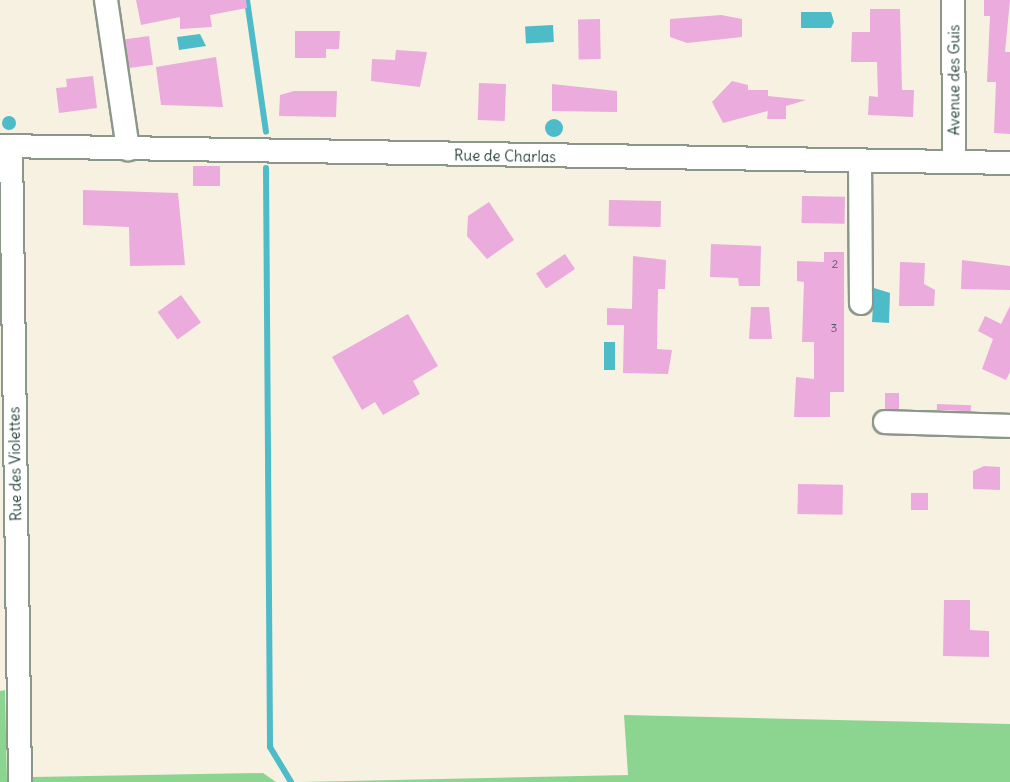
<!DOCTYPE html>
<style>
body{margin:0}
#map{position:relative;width:1010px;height:782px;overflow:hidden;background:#f7f1e1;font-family:Delius,sans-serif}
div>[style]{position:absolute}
.green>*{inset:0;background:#8cd591}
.water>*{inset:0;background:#4ebbc8;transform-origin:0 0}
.round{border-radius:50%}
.stream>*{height:6px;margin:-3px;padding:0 3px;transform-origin:3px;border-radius:3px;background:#4ebbc8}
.building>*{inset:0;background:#ebabdc;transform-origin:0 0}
.roads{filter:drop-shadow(2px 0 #8b978a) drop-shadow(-2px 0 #8b978a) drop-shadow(0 2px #8b978a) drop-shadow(0 -2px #8b978a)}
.street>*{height:22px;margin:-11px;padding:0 11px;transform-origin:11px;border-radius:11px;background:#fff}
span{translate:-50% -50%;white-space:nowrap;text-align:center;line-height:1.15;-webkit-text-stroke:5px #fff;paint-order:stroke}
.number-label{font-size:12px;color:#52585e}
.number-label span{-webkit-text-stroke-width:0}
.street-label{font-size:15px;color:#1f3d34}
</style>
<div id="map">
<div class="green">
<i style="clip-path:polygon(5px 690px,7px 782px,0 782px,0 691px)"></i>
<i style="clip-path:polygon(624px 715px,1010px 724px,1010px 782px,301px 782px,628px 775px)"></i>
<i style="clip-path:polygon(263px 773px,276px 782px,33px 782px,33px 777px)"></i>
</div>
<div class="water">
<i style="clip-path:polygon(801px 12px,831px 12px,834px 22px,831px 28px,801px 28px)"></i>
<i style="left:553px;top:25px;width:17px;height:28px;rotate:87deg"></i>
<i style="clip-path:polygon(200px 34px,206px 46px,179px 50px,177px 37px)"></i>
<i class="round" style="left:2px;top:116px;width:14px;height:14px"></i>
<i class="round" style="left:545px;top:119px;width:18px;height:18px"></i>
<i style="clip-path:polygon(874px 288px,890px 293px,889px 323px,872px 322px)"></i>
<i style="left:604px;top:342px;width:11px;height:28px"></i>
</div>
<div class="stream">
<i style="left:247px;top:0;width:133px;rotate:81.8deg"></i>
<i style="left:266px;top:168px;width:579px;rotate:89.6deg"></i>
<i style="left:270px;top:747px;width:41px;rotate:59deg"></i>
</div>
<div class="building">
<i style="clip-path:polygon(136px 0,246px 0,247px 8px,210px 15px,212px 27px,180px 29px,180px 17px,141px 25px)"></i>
<i style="clip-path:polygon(984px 0,1010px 0,1005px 52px,1010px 52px,1010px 134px,994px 133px,996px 82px,987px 82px,990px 16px,984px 16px)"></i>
<i style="clip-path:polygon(870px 9px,900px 9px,902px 90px,914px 90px,913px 117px,868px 115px,869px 96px,878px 97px,877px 62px,851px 62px,852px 32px,870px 32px)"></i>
<i style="clip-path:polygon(721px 15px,742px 19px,742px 37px,687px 43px,670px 37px,670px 19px)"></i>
<i style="left:600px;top:19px;width:40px;height:22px;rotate:89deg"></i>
<i style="clip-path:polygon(295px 31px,340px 31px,339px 49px,326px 49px,326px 58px,295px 58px)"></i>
<i style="left:149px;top:36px;width:29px;height:24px;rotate:82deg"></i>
<i style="clip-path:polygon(396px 50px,427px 52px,420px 87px,371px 81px,372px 59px,395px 60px)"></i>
<i style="clip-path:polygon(216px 57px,223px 107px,161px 105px,156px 67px)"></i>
<i style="clip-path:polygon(93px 76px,97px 108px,59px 113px,56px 88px,67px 87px,66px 79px)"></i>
<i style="clip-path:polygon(732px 81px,748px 85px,748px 90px,768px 90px,768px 96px,806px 100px,786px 106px,786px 119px,767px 119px,768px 111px,723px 123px,712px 102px)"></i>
<i style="left:479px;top:83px;width:27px;height:37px;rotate:2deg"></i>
<i style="clip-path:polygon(552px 84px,617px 91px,617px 112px,552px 111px)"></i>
<i style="clip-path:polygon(294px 91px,337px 91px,336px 117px,279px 116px,280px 95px)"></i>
<i style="left:193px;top:166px;width:27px;height:20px"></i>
<i style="clip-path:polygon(83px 190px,178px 193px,185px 265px,130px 266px,129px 227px,83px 225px)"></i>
<i style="left:802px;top:196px;width:43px;height:27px;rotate:1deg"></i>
<i style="left:609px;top:200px;width:52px;height:26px;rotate:1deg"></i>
<i style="clip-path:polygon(489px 202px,514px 240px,487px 259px,467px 236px,468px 216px)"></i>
<i style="clip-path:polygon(711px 244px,761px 246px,760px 286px,739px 286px,738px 278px,710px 277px)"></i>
<i style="clip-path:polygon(824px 252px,844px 252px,844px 392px,830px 392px,830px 417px,794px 417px,796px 377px,814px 379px,814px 342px,802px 342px,804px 282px,797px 281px,797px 261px,824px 262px)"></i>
<i style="left:565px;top:254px;width:18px;height:35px;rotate:56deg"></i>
<i style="clip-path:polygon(633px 256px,666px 260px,665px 289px,658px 289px,657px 349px,672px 350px,668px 374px,623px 373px,624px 325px,607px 325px,607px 308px,632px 309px)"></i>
<i style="clip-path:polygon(962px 260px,1010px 266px,1010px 290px,961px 289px)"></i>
<i style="clip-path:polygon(900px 262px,925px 263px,924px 284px,935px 290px,934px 306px,899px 306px)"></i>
<i style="left:181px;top:295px;width:34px;height:29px;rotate:54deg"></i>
<i style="clip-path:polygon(1010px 306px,1010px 372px,1006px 380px,982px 369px,993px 339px,978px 331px,985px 316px,1001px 324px)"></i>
<i style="clip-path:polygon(751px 307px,769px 307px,772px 339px,749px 339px)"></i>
<i style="clip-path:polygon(408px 314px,438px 366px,413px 381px,420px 394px,383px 415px,375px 402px,362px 410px,332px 357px)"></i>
<i style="left:885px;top:393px;width:14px;height:16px"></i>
<i style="left:937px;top:404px;width:34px;height:6px;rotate:2deg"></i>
<i style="clip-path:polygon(984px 466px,1000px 467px,1000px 490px,973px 489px,973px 471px)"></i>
<i style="left:798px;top:484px;width:45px;height:30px;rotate:1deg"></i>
<i style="left:928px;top:493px;width:17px;height:17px;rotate:90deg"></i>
<i style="clip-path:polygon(944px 600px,970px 600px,970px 630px,989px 631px,989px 657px,943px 656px)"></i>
</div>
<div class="roads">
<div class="street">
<i style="left:106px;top:0;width:151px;rotate:81.6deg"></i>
<i style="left:953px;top:0;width:161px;rotate:89.6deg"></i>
<i style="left:0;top:146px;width:1010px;rotate:0.96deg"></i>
<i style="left:11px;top:146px;width:636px;rotate:89.19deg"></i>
<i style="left:860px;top:162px;width:141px;rotate:89.6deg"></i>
<i style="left:885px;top:422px;width:125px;rotate:1.8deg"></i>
</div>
</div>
<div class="number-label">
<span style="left:835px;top:264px">2</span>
<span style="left:834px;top:328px">3</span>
</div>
<div class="street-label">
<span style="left:954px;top:80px;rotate:-90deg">Avenue des Guis</span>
<span style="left:505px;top:156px;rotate:1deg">Rue de Charlas</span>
<span style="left:15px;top:464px;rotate:-91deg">Rue des Violettes</span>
</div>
</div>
